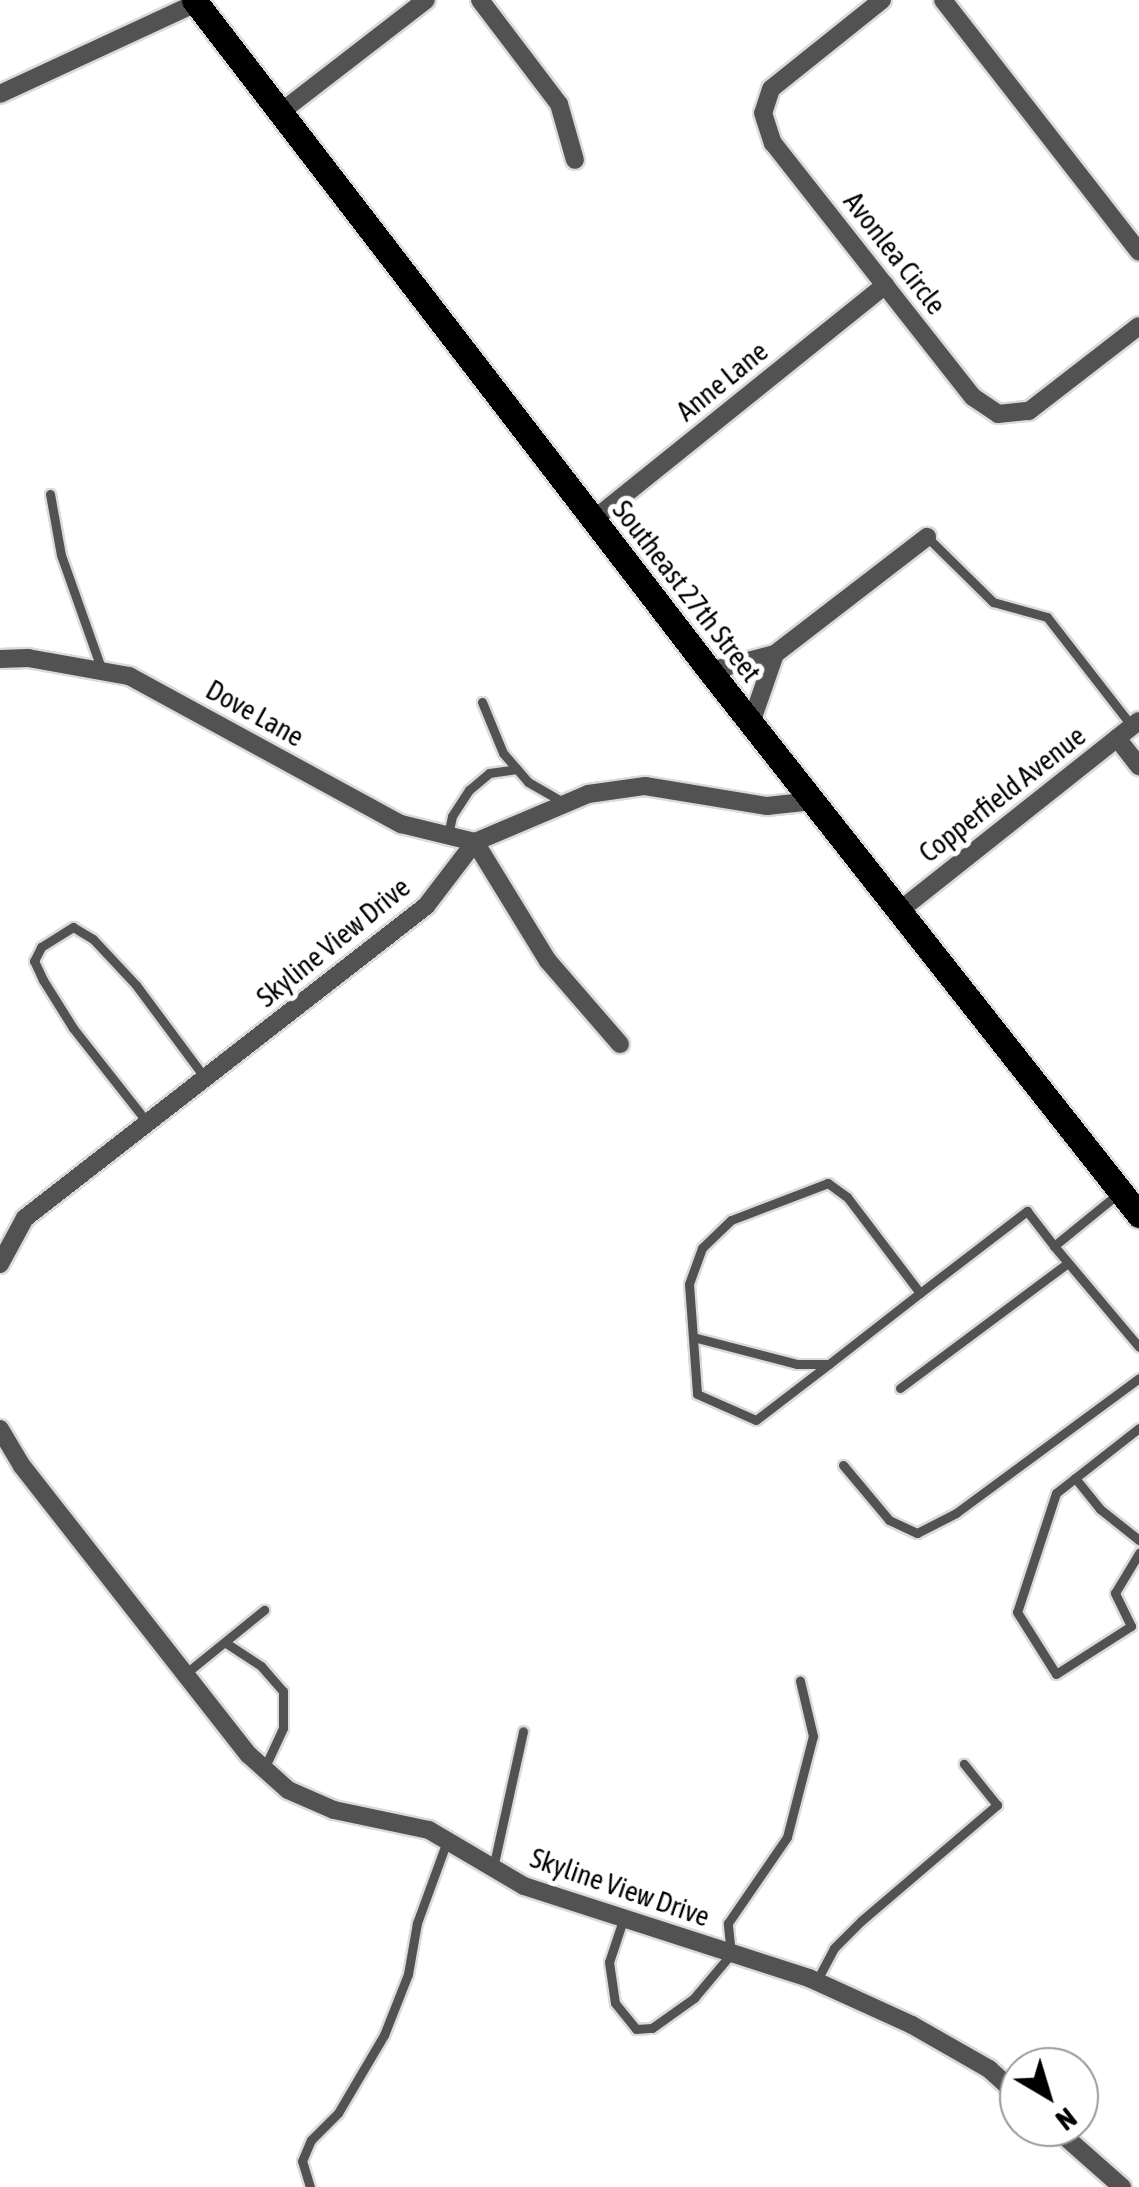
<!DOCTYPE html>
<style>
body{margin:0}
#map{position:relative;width:1139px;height:2187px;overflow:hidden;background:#fff;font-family:"Asap Condensed",sans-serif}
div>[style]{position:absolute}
.roads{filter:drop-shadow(2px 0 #dbdbdb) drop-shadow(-2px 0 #dbdbdb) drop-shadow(0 2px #dbdbdb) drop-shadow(0 -2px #dbdbdb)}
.lane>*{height:9px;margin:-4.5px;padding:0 4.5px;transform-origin:4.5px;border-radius:4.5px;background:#525252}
.street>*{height:18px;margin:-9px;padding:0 9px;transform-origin:9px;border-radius:9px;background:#525252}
.primary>*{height:25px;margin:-12.5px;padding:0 12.5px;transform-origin:12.5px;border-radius:12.5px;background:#000}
span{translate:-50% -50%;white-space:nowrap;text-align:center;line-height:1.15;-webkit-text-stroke:10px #fff;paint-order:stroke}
.street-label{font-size:28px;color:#000}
.north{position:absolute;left:999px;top:2047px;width:100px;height:100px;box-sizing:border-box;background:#fff;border:2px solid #999;border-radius:50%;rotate:142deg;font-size:28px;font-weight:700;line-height:40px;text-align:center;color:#000}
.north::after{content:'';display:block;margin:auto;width:35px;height:45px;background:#000;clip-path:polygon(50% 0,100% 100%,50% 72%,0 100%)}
</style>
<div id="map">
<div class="roads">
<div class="lane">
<i style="left:50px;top:494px;width:62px;rotate:79.8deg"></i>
<i style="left:61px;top:555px;width:120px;rotate:70.5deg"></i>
<i style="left:927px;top:537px;width:93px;rotate:44.6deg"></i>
<i style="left:993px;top:602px;width:56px;rotate:15.5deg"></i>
<i style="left:1047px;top:617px;width:138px;rotate:52.1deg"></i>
<i style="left:482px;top:702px;width:55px;rotate:67.6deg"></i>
<i style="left:503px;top:753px;width:38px;rotate:49deg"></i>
<i style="left:528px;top:782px;width:40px;rotate:29.7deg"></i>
<i style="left:448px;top:835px;width:19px;rotate:-78deg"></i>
<i style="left:452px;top:816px;width:31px;rotate:-57deg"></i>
<i style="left:469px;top:790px;width:26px;rotate:-40deg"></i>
<i style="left:489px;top:773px;width:28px;rotate:-8deg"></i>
<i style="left:147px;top:1122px;width:120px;rotate:-128.2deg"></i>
<i style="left:73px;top:1028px;width:57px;rotate:-122deg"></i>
<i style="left:43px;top:980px;width:21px;rotate:-115deg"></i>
<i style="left:34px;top:961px;width:16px;rotate:-63deg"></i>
<i style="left:41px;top:947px;width:38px;rotate:-32deg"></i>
<i style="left:73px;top:927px;width:23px;rotate:31deg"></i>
<i style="left:93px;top:939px;width:63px;rotate:46.9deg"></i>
<i style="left:136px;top:985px;width:116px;rotate:53.4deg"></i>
<i style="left:1119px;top:1193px;width:84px;rotate:140.8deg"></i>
<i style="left:1054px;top:1246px;width:132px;rotate:49.9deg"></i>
<i style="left:920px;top:1293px;width:121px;rotate:-127.2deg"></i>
<i style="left:847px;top:1197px;width:24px;rotate:-144deg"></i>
<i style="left:828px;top:1183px;width:104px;rotate:159.1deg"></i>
<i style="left:731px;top:1220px;width:40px;rotate:136deg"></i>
<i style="left:702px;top:1248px;width:38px;rotate:110deg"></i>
<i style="left:689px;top:1284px;width:110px;rotate:85.8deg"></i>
<i style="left:697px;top:1394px;width:64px;rotate:23.8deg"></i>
<i style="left:756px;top:1420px;width:92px;rotate:-37.5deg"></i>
<i style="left:829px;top:1364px;width:115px;rotate:-38deg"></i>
<i style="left:920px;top:1293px;width:135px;rotate:-37.5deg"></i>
<i style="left:1027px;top:1211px;width:44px;rotate:52.4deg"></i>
<i style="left:693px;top:1337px;width:107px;rotate:14.6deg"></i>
<i style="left:797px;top:1364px;width:29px"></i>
<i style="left:900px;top:1388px;width:209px;rotate:-36.7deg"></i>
<i style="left:1139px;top:1428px;width:105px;rotate:141.9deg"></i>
<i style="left:1056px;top:1493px;width:125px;rotate:108.1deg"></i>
<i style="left:1017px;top:1612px;width:73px;rotate:57.8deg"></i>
<i style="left:1056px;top:1674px;width:89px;rotate:-32.6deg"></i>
<i style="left:1131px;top:1626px;width:37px;rotate:-116deg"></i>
<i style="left:1115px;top:1593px;width:47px;rotate:-59deg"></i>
<i style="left:843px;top:1465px;width:72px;rotate:50.1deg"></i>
<i style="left:889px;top:1520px;width:31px;rotate:25deg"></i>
<i style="left:917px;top:1533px;width:44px;rotate:-27.1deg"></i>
<i style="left:956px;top:1513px;width:227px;rotate:-36.4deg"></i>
<i style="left:1075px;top:1478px;width:40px;rotate:51deg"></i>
<i style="left:1100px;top:1509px;width:50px;rotate:38.5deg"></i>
<i style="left:226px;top:1643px;width:42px;rotate:33.3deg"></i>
<i style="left:261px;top:1666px;width:33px;rotate:49deg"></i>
<i style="left:283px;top:1691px;width:37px;rotate:90deg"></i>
<i style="left:283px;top:1728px;width:45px;rotate:114.9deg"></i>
<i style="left:185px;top:1674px;width:102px;rotate:-39deg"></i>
<i style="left:493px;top:1868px;width:140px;rotate:-77.6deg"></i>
<i style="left:623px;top:1920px;width:44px;rotate:108.4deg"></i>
<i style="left:609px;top:1962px;width:41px;rotate:81.7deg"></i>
<i style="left:615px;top:2003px;width:33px;rotate:51deg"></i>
<i style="left:636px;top:2029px;width:16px;rotate:-4deg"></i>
<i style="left:652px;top:2028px;width:52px;rotate:-35.5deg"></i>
<i style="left:694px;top:1998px;width:57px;rotate:-49.9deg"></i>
<i style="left:731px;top:1954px;width:31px;rotate:-96deg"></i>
<i style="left:728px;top:1923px;width:104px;rotate:-55.5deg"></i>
<i style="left:787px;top:1837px;width:104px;rotate:-75.6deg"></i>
<i style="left:813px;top:1736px;width:57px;rotate:-103.3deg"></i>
<i style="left:816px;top:1982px;width:38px;rotate:-62deg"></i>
<i style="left:834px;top:1948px;width:38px;rotate:-45deg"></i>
<i style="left:861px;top:1921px;width:179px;rotate:-40.5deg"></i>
<i style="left:997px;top:1805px;width:53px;rotate:-128.8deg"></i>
<i style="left:310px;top:2187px;width:27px;rotate:-107deg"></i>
<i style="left:302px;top:2161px;width:23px;rotate:-67deg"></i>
<i style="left:311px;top:2140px;width:38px;rotate:-45deg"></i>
<i style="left:338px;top:2113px;width:91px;rotate:-59.5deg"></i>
<i style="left:384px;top:2035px;width:66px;rotate:-68.5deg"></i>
<i style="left:408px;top:1974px;width:52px;rotate:-80deg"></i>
<i style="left:417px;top:1923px;width:87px;rotate:-69.9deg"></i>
</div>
<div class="street">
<i style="left:480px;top:0;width:131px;rotate:52.8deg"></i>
<i style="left:559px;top:104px;width:58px;rotate:74.1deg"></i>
<i style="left:882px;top:0;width:142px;rotate:141.3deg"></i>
<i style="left:771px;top:89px;width:25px;rotate:108deg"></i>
<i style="left:763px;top:113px;width:32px;rotate:72deg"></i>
<i style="left:773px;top:143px;width:323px;rotate:51.8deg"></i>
<i style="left:973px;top:397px;width:30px;rotate:34deg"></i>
<i style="left:998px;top:414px;width:31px;rotate:-6deg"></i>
<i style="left:1029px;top:411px;width:139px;rotate:-37.7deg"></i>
<i style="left:943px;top:0;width:319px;rotate:52.1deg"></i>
<i style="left:0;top:94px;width:216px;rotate:-24.9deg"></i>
<i style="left:281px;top:112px;width:183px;rotate:-37.7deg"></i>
<i style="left:593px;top:520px;width:375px;rotate:-38.8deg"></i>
<i style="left:0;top:659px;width:28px;rotate:-2deg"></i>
<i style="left:28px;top:658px;width:103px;rotate:10.1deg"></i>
<i style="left:129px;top:676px;width:310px;rotate:28.6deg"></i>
<i style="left:401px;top:824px;width:76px;rotate:13.7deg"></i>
<i style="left:475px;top:842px;width:140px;rotate:58.5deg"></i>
<i style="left:548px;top:961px;width:110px;rotate:49.1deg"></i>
<i style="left:710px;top:671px;width:67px;rotate:-14.7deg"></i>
<i style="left:775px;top:654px;width:192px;rotate:-37.6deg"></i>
<i style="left:751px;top:723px;width:73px;rotate:-70.8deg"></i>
<i style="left:1117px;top:738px;width:36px;rotate:52deg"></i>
<i style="left:899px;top:911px;width:306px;rotate:-38.4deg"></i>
<i style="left:0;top:1264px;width:52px;rotate:-61.5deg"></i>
<i style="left:25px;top:1218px;width:508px;rotate:-37.88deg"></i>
<i style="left:426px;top:906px;width:81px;rotate:-52.6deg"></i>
<i style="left:475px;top:842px;width:123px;rotate:-23deg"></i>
<i style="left:588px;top:794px;width:58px;rotate:-8deg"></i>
<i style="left:645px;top:786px;width:124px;rotate:9.3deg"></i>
<i style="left:767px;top:806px;width:46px;rotate:-6.2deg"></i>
<i style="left:0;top:1429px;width:43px;rotate:59.3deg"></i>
<i style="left:22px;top:1466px;width:367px;rotate:51.9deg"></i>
<i style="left:249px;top:1755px;width:52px;rotate:41.9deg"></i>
<i style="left:288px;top:1790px;width:50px;rotate:23.5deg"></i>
<i style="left:334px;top:1810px;width:97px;rotate:11.9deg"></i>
<i style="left:429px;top:1830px;width:110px;rotate:30.5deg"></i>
<i style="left:524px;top:1886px;width:299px;rotate:17.9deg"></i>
<i style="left:809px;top:1978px;width:113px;rotate:24.5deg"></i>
<i style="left:912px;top:2025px;width:89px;rotate:29.7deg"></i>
<i style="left:989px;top:2069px;width:40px;rotate:42deg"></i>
<i style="left:1054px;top:2127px;width:91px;rotate:41.4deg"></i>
</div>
<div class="primary">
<i style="left:194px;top:0;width:846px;rotate:52.44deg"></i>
<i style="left:710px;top:671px;width:693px;rotate:51.74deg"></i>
</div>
</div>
<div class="street-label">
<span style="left:895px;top:253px;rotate:52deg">Avonlea Circle</span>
<span style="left:722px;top:381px;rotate:-39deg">Anne Lane</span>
<span style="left:687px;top:591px;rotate:52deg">Southeast 27th Street</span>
<span style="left:255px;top:713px;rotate:29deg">Dove Lane</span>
<span style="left:1002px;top:794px;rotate:-38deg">Copperfield Avenue</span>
<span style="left:333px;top:942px;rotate:-39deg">Skyline View Drive</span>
<span style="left:620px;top:1887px;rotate:19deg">Skyline View Drive</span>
</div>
<div class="north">N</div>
</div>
